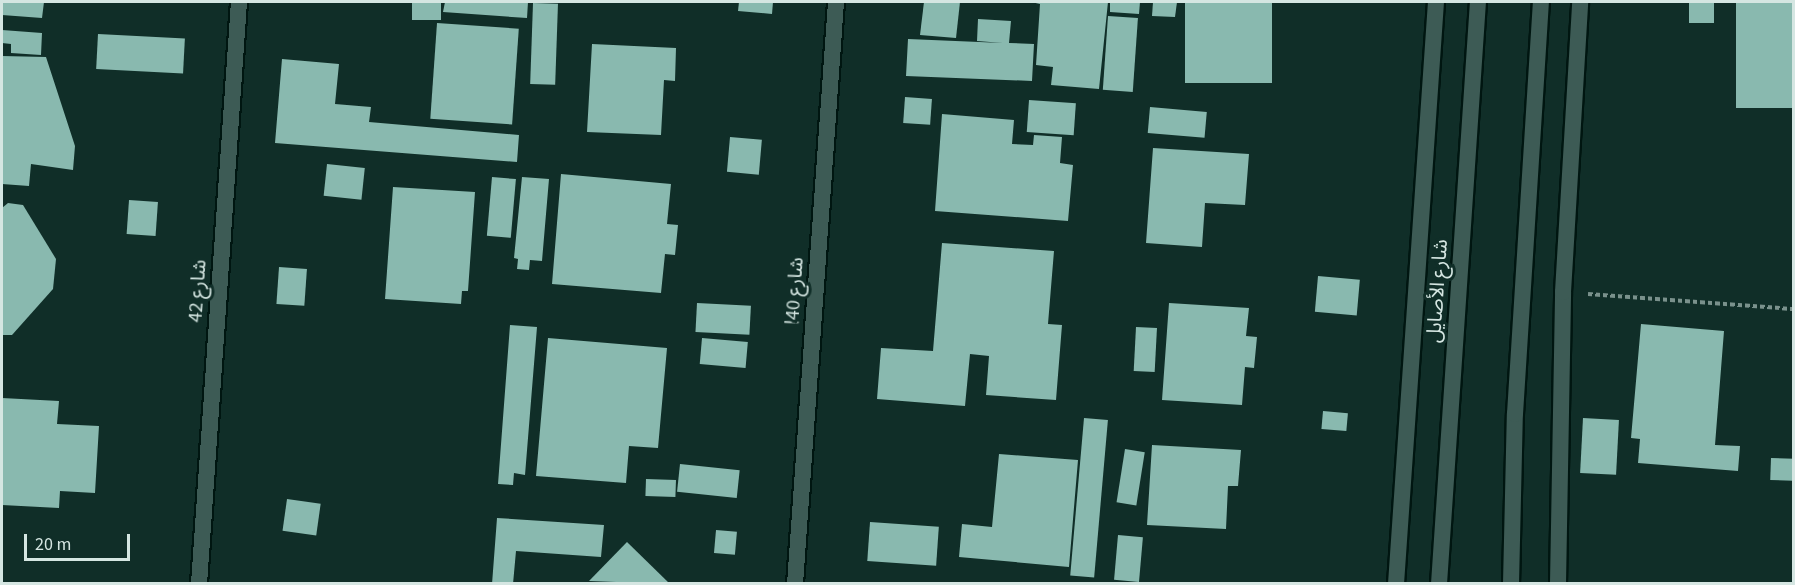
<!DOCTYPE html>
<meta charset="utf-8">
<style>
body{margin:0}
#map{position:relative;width:1795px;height:585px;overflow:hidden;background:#102e28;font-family:"Source Sans 3","Noto Sans Arabic",sans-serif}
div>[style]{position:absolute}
.building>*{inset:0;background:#89b9af;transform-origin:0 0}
.path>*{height:4px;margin-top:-2px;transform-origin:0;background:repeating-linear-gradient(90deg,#7a918c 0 4.5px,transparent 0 7.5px)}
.roads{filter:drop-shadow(2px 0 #001611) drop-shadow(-2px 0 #001611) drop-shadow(0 2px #001611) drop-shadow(0 -2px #001611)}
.minor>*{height:16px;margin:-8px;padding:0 8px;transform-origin:8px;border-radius:8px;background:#3d5b55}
.tertiary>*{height:16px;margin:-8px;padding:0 8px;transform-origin:8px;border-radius:8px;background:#3d5b55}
span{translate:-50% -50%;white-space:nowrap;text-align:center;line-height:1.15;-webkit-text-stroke:6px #102e28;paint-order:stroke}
.street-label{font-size:20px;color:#d5e6e2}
.frame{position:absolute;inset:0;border:3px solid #d5e6e2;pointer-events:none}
.scale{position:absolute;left:24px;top:534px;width:106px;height:27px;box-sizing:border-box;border:3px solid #d5e6e2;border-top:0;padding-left:8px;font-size:18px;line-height:21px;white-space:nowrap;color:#d5e6e2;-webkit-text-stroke:4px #102e28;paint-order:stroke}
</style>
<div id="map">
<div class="building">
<i style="clip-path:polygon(2px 2px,44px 2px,42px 18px,2px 15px)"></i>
<i style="left:412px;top:2px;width:29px;height:18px"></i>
<i style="clip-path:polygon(445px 2px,528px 2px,527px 18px,443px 12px)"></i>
<i style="clip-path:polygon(739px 2px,773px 2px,772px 14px,738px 11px)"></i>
<i style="clip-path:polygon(924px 2px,960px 2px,956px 38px,920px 35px)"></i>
<i style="clip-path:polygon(1031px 2px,1108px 2px,1099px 89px,1051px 85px,1053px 67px,1036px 65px,1040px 4px)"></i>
<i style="clip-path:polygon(1110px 2px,1140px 2px,1139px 14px,1110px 12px)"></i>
<i style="clip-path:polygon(1153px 2px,1177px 2px,1175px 17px,1152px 16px)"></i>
<i style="left:1185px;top:2px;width:87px;height:81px"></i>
<i style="left:1689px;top:2px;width:25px;height:21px"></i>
<i style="left:1736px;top:2px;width:58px;height:106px"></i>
<i style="left:533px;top:3px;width:25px;height:81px;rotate:2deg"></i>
<i style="left:1108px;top:16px;width:30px;height:74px;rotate:4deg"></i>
<i style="clip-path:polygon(978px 19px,1011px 21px,1009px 43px,1034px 44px,1032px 81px,906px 76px,908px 39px,1003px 43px,977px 41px)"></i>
<i style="left:437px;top:23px;width:82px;height:96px;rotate:4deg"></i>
<i style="clip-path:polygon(2px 30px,42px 33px,41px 55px,11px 53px,11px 44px,2px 43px)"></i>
<i style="left:98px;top:34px;width:87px;height:35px;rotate:3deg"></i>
<i style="clip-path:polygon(592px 44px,676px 48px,675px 81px,664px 80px,661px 135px,587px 132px)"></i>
<i style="clip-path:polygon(2px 56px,46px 57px,75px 146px,73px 170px,31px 164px,29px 186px,2px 184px)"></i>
<i style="clip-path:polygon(282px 59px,339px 64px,335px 104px,371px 107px,369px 122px,519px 135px,517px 162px,275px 143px)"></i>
<i style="left:905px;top:97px;width:27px;height:26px;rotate:4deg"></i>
<i style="left:1029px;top:100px;width:47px;height:32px;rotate:4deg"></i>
<i style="left:1150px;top:107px;width:57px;height:26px;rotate:5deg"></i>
<i style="clip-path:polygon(942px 114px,1014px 120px,1012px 144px,1033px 145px,1034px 135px,1062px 137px,1060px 163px,1073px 165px,1068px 221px,935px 211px)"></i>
<i style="left:730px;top:137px;width:32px;height:35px;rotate:5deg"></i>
<i style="clip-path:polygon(1153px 148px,1249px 154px,1245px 205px,1205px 203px,1202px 247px,1146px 243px)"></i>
<i style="left:327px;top:164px;width:38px;height:32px;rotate:6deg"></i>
<i style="clip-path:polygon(561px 174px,671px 184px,667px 224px,678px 225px,675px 255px,665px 254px,661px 293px,552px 284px)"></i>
<i style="left:492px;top:177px;width:24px;height:59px;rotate:5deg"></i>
<i style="clip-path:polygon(522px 177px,549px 179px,542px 261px,530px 260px,529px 270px,517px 269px,518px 259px,514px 258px)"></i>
<i style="clip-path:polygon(393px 187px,475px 192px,468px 291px,462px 291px,461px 304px,385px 299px)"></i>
<i style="left:129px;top:200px;width:29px;height:34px;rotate:4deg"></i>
<i style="clip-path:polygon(8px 203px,23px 205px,56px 259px,53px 289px,12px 335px,2px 335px,2px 208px)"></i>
<i style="clip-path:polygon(942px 243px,1054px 251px,1048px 324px,1062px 325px,1056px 400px,986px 395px,989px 356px,970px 354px,965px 406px,877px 399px,881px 348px,933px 351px)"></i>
<i style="left:279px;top:267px;width:28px;height:37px;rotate:4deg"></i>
<i style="left:1318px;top:276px;width:42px;height:36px;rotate:5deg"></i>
<i style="left:697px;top:303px;width:54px;height:29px;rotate:3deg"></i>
<i style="clip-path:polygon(1169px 303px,1249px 308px,1246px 336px,1257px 337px,1254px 368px,1245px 367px,1242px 405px,1162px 400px)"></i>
<i style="clip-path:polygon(1641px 324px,1724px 331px,1715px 445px,1740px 446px,1738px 471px,1638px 463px,1640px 439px,1631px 438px)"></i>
<i style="clip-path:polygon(510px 325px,537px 327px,525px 475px,514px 473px,513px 485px,498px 484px)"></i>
<i style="left:1136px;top:327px;width:21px;height:44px;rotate:3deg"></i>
<i style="clip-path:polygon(548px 338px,667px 348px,658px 448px,629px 446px,626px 483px,536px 476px)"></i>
<i style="left:702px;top:338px;width:46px;height:26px;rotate:5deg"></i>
<i style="clip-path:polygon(2px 398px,59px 401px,57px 424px,99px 426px,95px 493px,60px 491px,59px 508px,2px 505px)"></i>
<i style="left:1323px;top:411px;width:25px;height:18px;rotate:5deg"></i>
<i style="left:1084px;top:418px;width:24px;height:158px;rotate:5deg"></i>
<i style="left:1583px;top:418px;width:36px;height:55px;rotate:3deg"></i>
<i style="clip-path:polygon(1152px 445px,1241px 450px,1238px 486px,1228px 486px,1226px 529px,1147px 525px)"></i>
<i style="left:1125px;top:449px;width:20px;height:54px;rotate:9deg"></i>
<i style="clip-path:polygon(999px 454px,1078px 460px,1069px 567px,959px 557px,962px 524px,992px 527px)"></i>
<i style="left:1771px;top:458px;width:23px;height:22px;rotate:2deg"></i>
<i style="left:680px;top:464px;width:60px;height:28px;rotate:6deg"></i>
<i style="left:646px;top:479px;width:30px;height:17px;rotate:2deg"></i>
<i style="left:287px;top:499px;width:34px;height:32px;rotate:8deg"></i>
<i style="clip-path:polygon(497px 518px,604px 525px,601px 557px,516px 551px,513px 584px,492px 584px)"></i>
<i style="left:870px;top:522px;width:69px;height:39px;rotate:4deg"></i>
<i style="left:716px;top:530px;width:21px;height:23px;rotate:5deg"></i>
<i style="left:1118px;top:535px;width:25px;height:45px;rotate:5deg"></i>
<i style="clip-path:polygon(627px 542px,670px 584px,589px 581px)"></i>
</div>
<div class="path">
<i style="left:1588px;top:294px;width:207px;rotate:4.2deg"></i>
</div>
<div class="roads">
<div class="minor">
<i style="left:199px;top:584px;width:583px;rotate:-86.07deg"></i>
<i style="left:795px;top:584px;width:583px;rotate:-85.97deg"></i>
<i style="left:1396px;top:584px;width:583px;rotate:-86.07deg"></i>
<i style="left:1558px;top:584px;width:292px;rotate:-89deg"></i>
<i style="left:1563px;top:292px;width:290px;rotate:-86.6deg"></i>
</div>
<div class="tertiary">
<i style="left:1439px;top:584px;width:583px;rotate:-86.17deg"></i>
<i style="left:1511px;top:584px;width:170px;rotate:-88.7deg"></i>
<i style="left:1515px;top:414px;width:413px;rotate:-86.4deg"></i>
</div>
</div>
<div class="street-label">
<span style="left:198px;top:291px;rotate:-86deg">شارع 42</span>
<span style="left:795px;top:291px;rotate:-86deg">شارع 40ا</span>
<span style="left:1438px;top:291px;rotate:-86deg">شارع الأصايل</span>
</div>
<div class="frame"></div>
<div class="scale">20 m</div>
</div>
